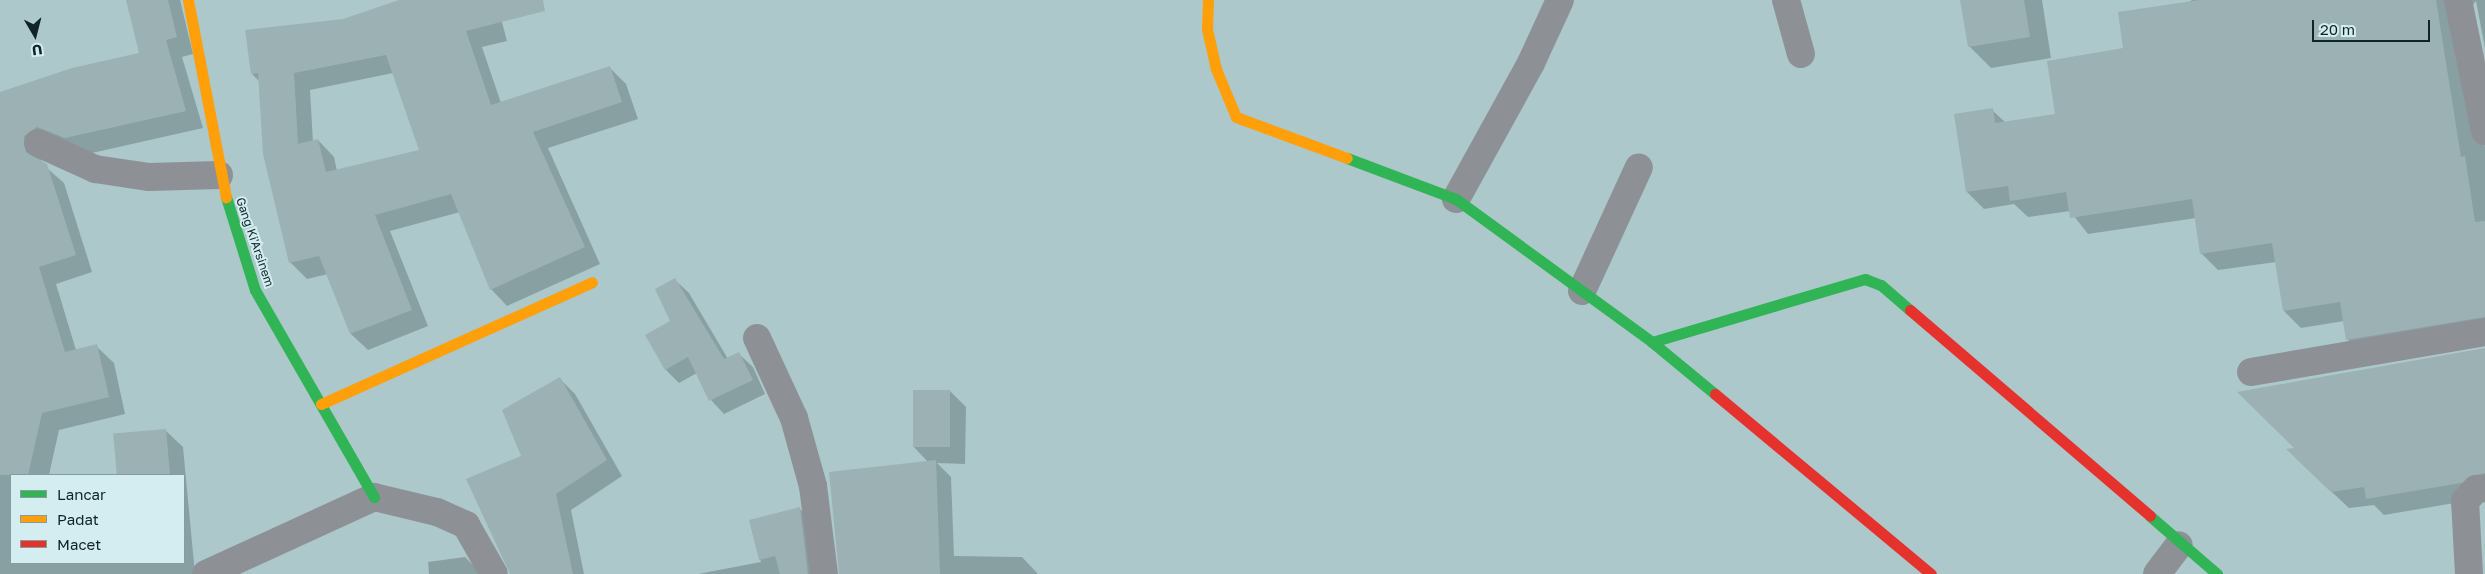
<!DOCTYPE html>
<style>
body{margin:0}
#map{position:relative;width:2485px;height:574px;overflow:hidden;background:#acc8cb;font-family:"Golos Text",sans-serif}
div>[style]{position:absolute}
.shadow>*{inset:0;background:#0003}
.building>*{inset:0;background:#9cb1b4;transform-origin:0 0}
.street>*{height:28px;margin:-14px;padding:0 14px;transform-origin:14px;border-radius:14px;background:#8d9195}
.fast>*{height:11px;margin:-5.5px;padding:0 5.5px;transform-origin:5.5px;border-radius:5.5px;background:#30b455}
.slow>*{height:11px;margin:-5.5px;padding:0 5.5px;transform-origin:5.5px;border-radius:5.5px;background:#ff9f0a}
.jam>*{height:11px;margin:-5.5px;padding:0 5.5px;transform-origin:5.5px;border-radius:5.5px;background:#e5322d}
span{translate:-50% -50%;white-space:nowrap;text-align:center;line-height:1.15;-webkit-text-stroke:4px #d4edf0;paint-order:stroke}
.street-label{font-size:12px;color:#102426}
.legend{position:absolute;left:10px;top:474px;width:175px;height:90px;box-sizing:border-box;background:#d4edf0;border:1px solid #869d9f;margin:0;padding:6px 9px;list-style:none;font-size:15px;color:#102426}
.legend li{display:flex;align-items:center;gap:10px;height:25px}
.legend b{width:25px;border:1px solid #869d9f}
.north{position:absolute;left:10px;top:10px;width:50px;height:50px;-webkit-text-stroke:4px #d4edf0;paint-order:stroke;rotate:172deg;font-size:14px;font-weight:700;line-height:20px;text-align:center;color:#102426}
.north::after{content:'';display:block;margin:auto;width:18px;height:22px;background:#102426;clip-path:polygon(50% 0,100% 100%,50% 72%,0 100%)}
.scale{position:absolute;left:2312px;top:20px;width:118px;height:22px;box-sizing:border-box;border:2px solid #102426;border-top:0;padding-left:6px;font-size:15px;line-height:18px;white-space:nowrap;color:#102426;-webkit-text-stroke:4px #d4edf0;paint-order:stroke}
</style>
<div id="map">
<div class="shadow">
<i style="clip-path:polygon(127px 0,180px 0,193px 54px,182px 57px,203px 128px,83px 155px,40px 154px,41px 163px,64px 183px,92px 272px,56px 284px,76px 350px,96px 346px,114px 363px,125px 414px,59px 430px,49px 475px,11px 475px,11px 563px,184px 563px,184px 475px,118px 475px,114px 435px,165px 430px,183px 447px,195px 574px,0 574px,0 93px,140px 54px)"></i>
<i style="clip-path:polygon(evenodd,403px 0,496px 0,507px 41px,482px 47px,501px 103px,609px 67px,626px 84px,638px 119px,548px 148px,600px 264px,507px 306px,491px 289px,460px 212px,390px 231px,428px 326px,368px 350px,351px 334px,328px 274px,307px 279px,291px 263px,264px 154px,260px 82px,252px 74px,343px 20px,403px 0,393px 73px,420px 151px,337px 171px,334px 157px,318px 140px,313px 142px,310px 90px,393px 73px)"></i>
<i style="clip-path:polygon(1962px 0,2042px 0,2051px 58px,1991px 68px,1969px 46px)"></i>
<i style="clip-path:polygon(2192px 0,2485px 0,2485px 48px,2476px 1px,2459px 21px,2485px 147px,2485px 336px,2364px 356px,2347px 339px,2344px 321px,2301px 328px,2284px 311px,2276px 262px,2218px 270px,2201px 253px,2196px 218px,2088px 234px,2070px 211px,2028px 217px,2014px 204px,1984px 209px,1967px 192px,1992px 110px,2006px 123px,2056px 115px,2125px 49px)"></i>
<i style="clip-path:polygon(675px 280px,689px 293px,728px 359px,739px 354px,753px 367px,765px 394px,724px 414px,711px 400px,697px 373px,679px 383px,666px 370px,647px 336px,672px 321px)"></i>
<i style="clip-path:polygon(2485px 349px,2485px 494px,2478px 499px,2384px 515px,2374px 505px,2349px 508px,2304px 466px,2297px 449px)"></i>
<i style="clip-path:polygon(560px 379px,575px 394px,622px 476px,571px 510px,584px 574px,530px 574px,522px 456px)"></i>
<i style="clip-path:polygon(950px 391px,966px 407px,965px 464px,937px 463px,951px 477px,954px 556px,1022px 557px,1038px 574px,840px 574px,830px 473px,928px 462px,913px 446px)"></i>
<i style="clip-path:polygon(800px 509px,815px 524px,822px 574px,698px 574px,761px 562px,750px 521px)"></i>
<i style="clip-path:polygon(465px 557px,482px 574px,429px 574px,428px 562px)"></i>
</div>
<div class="building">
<i style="clip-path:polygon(126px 0,168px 0,177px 37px,166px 40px,186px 111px,65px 138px,37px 127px,24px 136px,26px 152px,47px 164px,76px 255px,39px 267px,65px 352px,97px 344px,109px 397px,42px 413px,28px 475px,0 475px,0 92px,72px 68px,139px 53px)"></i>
<i style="clip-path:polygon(evenodd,399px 0,543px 0,545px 11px,466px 31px,491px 105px,610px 66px,622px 102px,533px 132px,585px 247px,490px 290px,451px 194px,375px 215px,412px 310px,350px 334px,319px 256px,289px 263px,263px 154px,258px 73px,251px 74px,245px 30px,343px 19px,399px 0,386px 55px,419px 150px,326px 172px,318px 139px,298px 144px,294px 73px,386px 55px)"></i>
<i style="clip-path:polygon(1960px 0,2024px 0,2030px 37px,1968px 47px)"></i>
<i style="clip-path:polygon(2199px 0,2436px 0,2461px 157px,2465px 156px,2475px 222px,2485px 221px,2485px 317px,2346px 340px,2340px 302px,2283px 311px,2272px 243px,2200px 254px,2192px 199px,2070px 218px,2066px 192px,2010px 201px,2008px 186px,1966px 192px,1954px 114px,1993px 108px,1995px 123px,2055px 114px,2047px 61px,2123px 48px,2118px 12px)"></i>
<i style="clip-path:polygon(675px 278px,724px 359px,739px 352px,753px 380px,709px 401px,688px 357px,665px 370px,645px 335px,670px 321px,655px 289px)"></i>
<i style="clip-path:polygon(2485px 348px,2485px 473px,2461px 483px,2366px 499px,2364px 487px,2331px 492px,2286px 449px,2294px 448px,2237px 392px)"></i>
<i style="clip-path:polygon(560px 377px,607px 460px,556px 494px,573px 574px,510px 574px,466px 479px,521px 456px,502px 410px)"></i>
<i style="left:913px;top:390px;width:37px;height:57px"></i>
<i style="left:166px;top:429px;width:46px;height:53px;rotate:85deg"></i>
<i style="clip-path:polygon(936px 460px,940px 574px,839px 574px,829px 472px)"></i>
<i style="clip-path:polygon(800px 507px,808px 574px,780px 574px,775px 556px,759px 560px,749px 520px)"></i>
</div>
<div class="street">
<i style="left:1786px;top:0;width:56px;rotate:74.5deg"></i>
<i style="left:2458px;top:0;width:134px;rotate:78.4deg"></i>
<i style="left:38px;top:143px;width:63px;rotate:24.5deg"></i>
<i style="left:95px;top:169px;width:55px;rotate:8.4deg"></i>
<i style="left:149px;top:177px;width:70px;rotate:-1.6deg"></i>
<i style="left:1456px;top:199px;width:155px;rotate:-61.1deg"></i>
<i style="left:1531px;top:63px;width:69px;rotate:-65.3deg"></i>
<i style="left:1582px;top:291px;width:136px;rotate:-65.3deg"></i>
<i style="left:757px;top:338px;width:88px;rotate:65.2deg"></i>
<i style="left:794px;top:418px;width:71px;rotate:74.4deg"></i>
<i style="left:813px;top:486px;width:89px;rotate:82.9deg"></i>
<i style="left:2251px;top:372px;width:237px;rotate:-9.7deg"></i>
<i style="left:206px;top:574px;width:185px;rotate:-24.6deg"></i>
<i style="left:374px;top:497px;width:65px;rotate:13.4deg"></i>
<i style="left:437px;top:512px;width:32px;rotate:24deg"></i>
<i style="left:466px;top:525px;width:56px;rotate:60.3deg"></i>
<i style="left:2157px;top:574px;width:36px;rotate:-53deg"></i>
<i style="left:2469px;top:574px;width:73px;rotate:-93.1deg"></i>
<i style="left:2465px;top:501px;width:16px;rotate:-47deg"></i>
<i style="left:2476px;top:489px;width:9px;rotate:-6deg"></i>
</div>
<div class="fast">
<i style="left:1347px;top:158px;width:116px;rotate:20.6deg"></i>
<i style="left:1456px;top:199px;width:243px;rotate:36.1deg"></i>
<i style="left:1652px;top:342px;width:82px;rotate:39.5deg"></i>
<i style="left:226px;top:197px;width:97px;rotate:72.7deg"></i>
<i style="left:255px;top:290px;width:239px;rotate:60.1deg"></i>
<i style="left:1652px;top:342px;width:222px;rotate:-16.5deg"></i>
<i style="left:1865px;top:279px;width:17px;rotate:21deg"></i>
<i style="left:1881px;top:285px;width:38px;rotate:41deg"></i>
<i style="left:2150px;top:516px;width:89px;rotate:40.9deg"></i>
</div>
<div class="slow">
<i style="left:188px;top:0;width:201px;rotate:79.1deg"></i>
<i style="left:1208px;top:0;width:29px;rotate:92deg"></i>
<i style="left:1207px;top:29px;width:41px;rotate:77.3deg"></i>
<i style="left:1216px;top:69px;width:52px;rotate:67.4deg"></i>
<i style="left:1236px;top:117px;width:118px;rotate:20.3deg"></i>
<i style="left:321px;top:404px;width:297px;rotate:-24.2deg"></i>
</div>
<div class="jam">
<i style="left:1910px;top:310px;width:316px;rotate:40.6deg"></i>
<i style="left:1715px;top:394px;width:281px;rotate:39.8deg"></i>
</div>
<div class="street-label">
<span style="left:255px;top:242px;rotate:71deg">Gang Ki'Arsinem</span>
</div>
<ul class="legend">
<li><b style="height:6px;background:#30b455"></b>Lancar</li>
<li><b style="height:6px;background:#ff9f0a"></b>Padat</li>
<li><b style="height:6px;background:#e5322d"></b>Macet</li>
</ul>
<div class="north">U</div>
<div class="scale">20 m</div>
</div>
